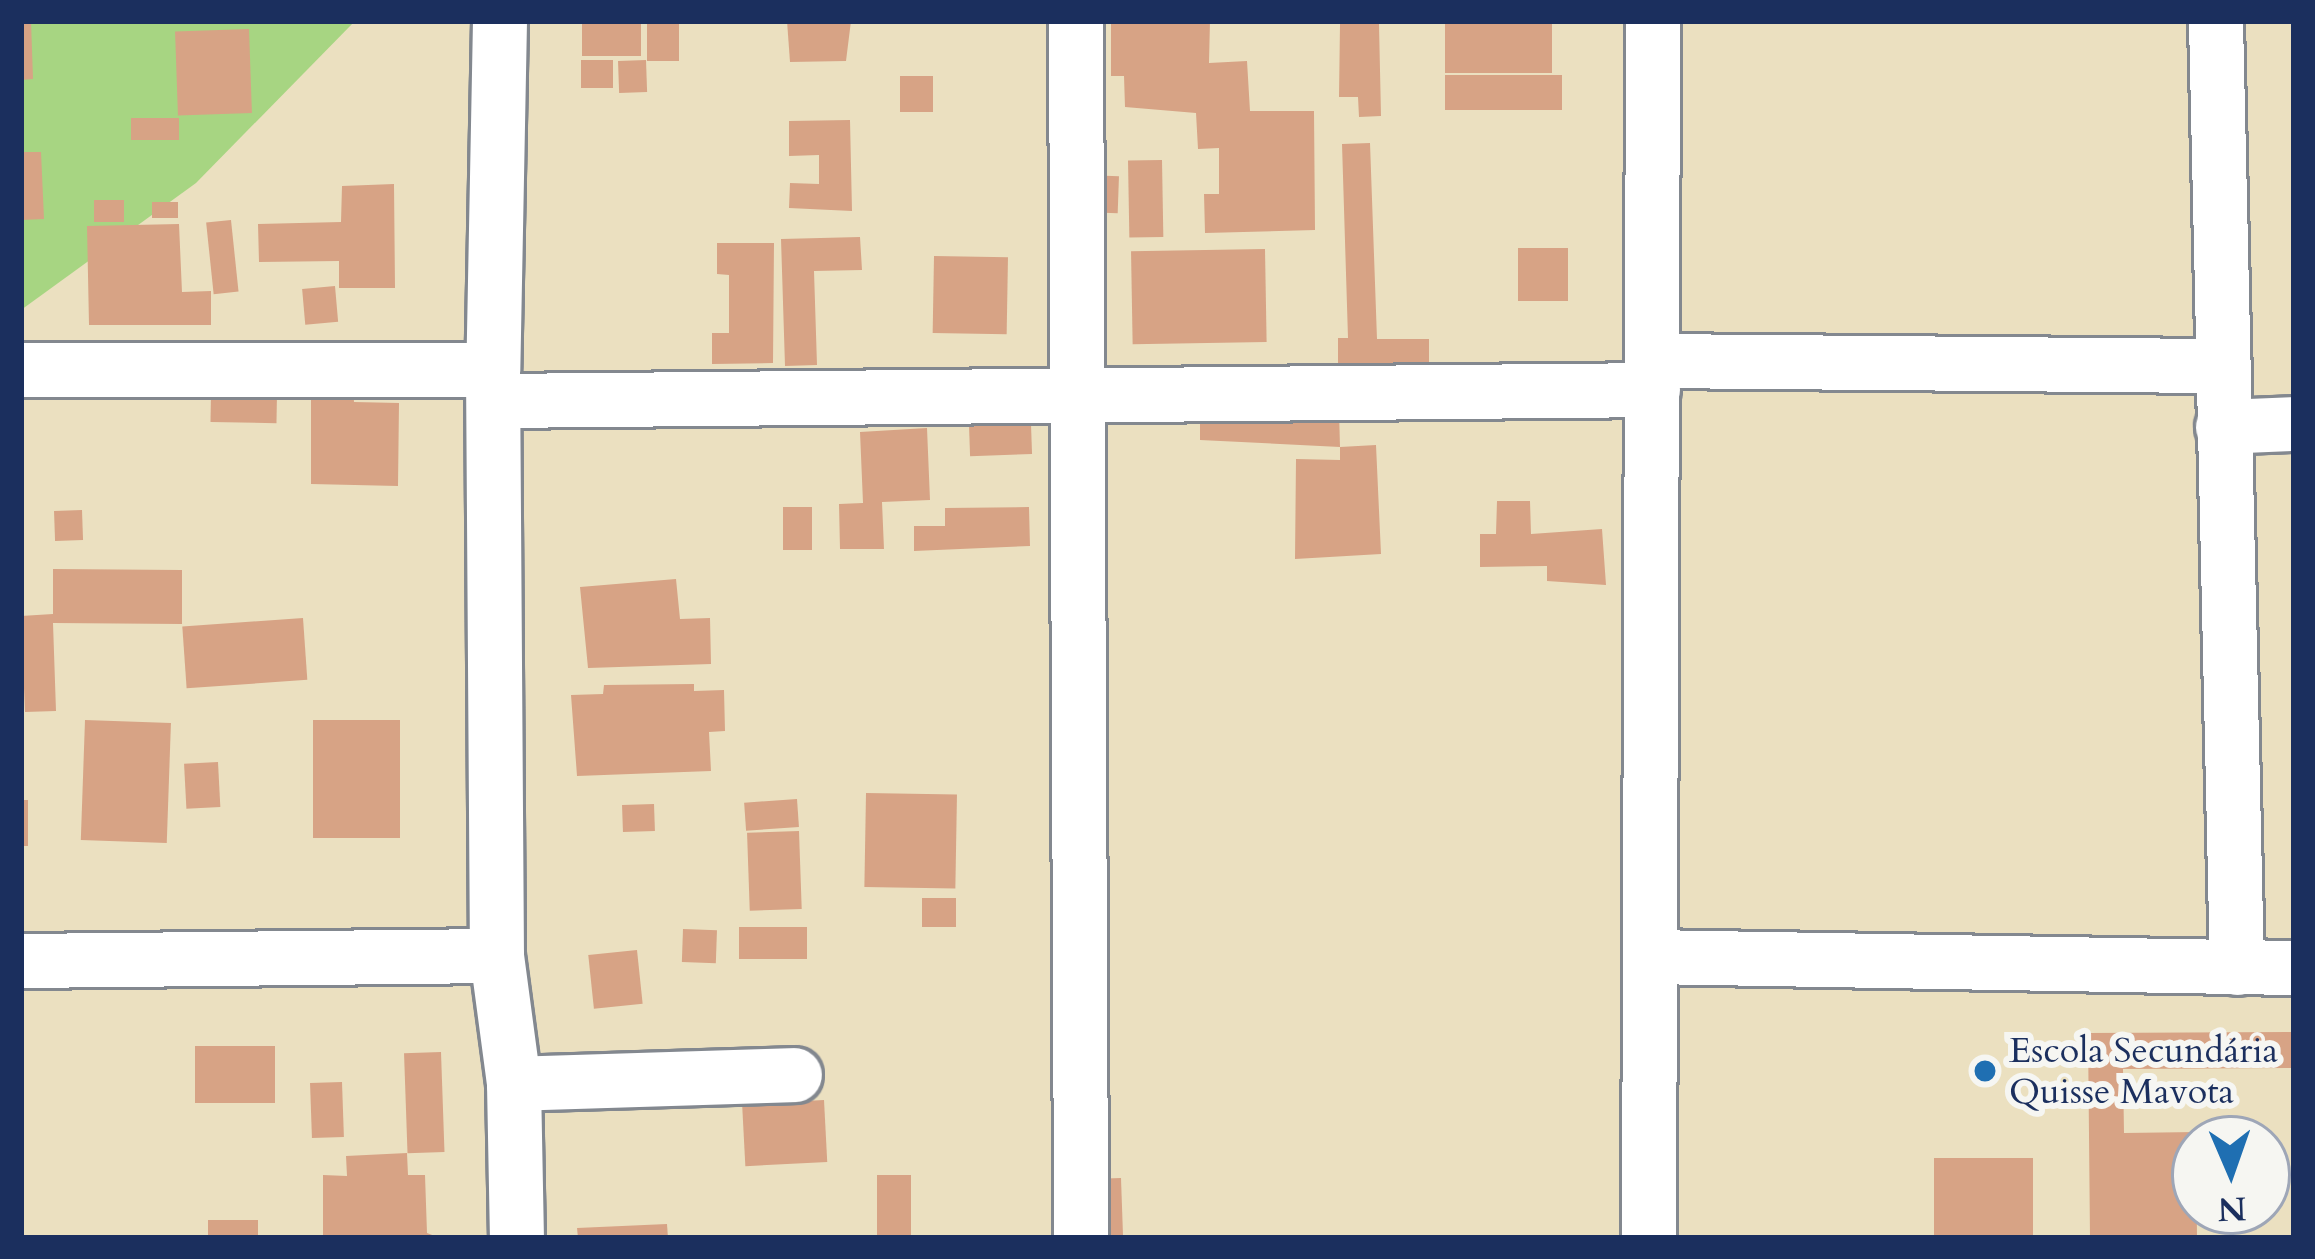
<!DOCTYPE html>
<meta charset="utf-8">
<style>
body{margin:0}
#map{position:relative;width:2315px;height:1259px;overflow:hidden;background:#ebe0c0;font-family:Cardo,serif}
div>[style]{position:absolute}
.green>*{inset:0;background:#a7d582}
.building>*{inset:0;background:#d7a385;transform-origin:0 0}
.roads{filter:drop-shadow(3px 0 #83888f) drop-shadow(-3px 0 #83888f) drop-shadow(0 3px #83888f) drop-shadow(0 -3px #83888f)}
.minor>*{height:54px;margin:-27px;padding:0 27px;transform-origin:27px;border-radius:27px;background:#fff}
.dots>*{width:33px;height:33px;translate:-50% -50%;box-sizing:border-box;border:6px solid #f6f6f2;border-radius:50%}
span{translate:-50% -50%;white-space:nowrap;text-align:center;line-height:1.15;-webkit-text-stroke:12px #f6f6f2;paint-order:stroke}
.poi-label{font-size:36px;color:#1b2f5e}
.left{translate:0 -50%;text-align:left}
.frame{position:absolute;inset:0;border:24px solid #1b2f5e;pointer-events:none}
.north{position:absolute;left:2171px;top:1115px;width:120px;height:120px;box-sizing:border-box;background:#f6f6f2;border:3px solid #9ea6b7;border-radius:50%;rotate:178deg;font-size:33px;font-weight:700;line-height:48px;text-align:center;color:#1b2f5e}
.north::after{content:'';display:block;margin:auto;width:42px;height:54px;background:#1f6fb2;clip-path:polygon(50% 0,100% 100%,50% 72%,0 100%)}
</style>
<div id="map">
<div class="green">
<i style="clip-path:polygon(21px 21px,355px 21px,196px 183px,21px 310px)"></i>
</div>
<div class="building">
<i style="clip-path:polygon(21px 21px,31px 21px,33px 79px,21px 80px)"></i>
<i style="left:582px;top:21px;width:59px;height:35px"></i>
<i style="left:647px;top:21px;width:32px;height:40px"></i>
<i style="clip-path:polygon(787px 21px,851px 21px,846px 61px,790px 62px)"></i>
<i style="clip-path:polygon(1111px 21px,1210px 21px,1209px 63px,1247px 61px,1250px 111px,1314px 111px,1315px 230px,1205px 233px,1204px 194px,1219px 194px,1219px 148px,1198px 149px,1196px 113px,1125px 107px,1124px 76px,1111px 76px)"></i>
<i style="clip-path:polygon(1340px 24px,1379px 24px,1381px 116px,1359px 117px,1358px 97px,1339px 97px)"></i>
<i style="left:1445px;top:24px;width:107px;height:49px"></i>
<i style="left:249px;top:29px;width:84px;height:74px;rotate:88deg"></i>
<i style="left:581px;top:60px;width:32px;height:28px"></i>
<i style="left:646px;top:60px;width:32px;height:28px;rotate:88deg"></i>
<i style="left:1562px;top:75px;width:35px;height:117px;rotate:90deg"></i>
<i style="left:900px;top:76px;width:33px;height:36px"></i>
<i style="left:179px;top:118px;width:22px;height:48px;rotate:90deg"></i>
<i style="clip-path:polygon(850px 120px,852px 211px,789px 208px,790px 183px,819px 184px,819px 155px,789px 156px,789px 121px)"></i>
<i style="clip-path:polygon(1370px 143px,1377px 339px,1429px 339px,1429px 365px,1338px 364px,1338px 338px,1348px 338px,1342px 144px)"></i>
<i style="clip-path:polygon(21px 152px,41px 152px,44px 219px,21px 220px)"></i>
<i style="left:1162px;top:160px;width:77px;height:34px;rotate:89deg"></i>
<i style="left:1084px;top:175px;width:35px;height:37px;rotate:2deg"></i>
<i style="clip-path:polygon(394px 184px,395px 288px,339px 288px,339px 261px,259px 262px,258px 224px,341px 222px,342px 186px)"></i>
<i style="left:124px;top:200px;width:22px;height:30px;rotate:90deg"></i>
<i style="left:178px;top:202px;width:16px;height:26px;rotate:90deg"></i>
<i style="left:231px;top:220px;width:72px;height:25px;rotate:84deg"></i>
<i style="clip-path:polygon(179px 224px,182px 292px,211px 291px,211px 325px,89px 325px,87px 226px)"></i>
<i style="clip-path:polygon(860px 237px,862px 270px,814px 271px,817px 365px,785px 366px,781px 239px)"></i>
<i style="clip-path:polygon(717px 243px,774px 243px,773px 363px,712px 364px,712px 333px,729px 333px,729px 275px,717px 274px)"></i>
<i style="left:1518px;top:248px;width:50px;height:53px"></i>
<i style="left:1265px;top:249px;width:93px;height:134px;rotate:89deg"></i>
<i style="left:934px;top:256px;width:74px;height:77px;rotate:1deg"></i>
<i style="left:335px;top:286px;width:36px;height:33px;rotate:85deg"></i>
<i style="clip-path:polygon(353px 388px,354px 402px,399px 403px,398px 486px,311px 484px,311px 389px)"></i>
<i style="left:211px;top:393px;width:66px;height:29px;rotate:1deg"></i>
<i style="clip-path:polygon(1339px 410px,1340px 447px,1200px 440px,1200px 411px)"></i>
<i style="left:1031px;top:424px;width:30px;height:62px;rotate:88deg"></i>
<i style="clip-path:polygon(927px 428px,930px 500px,882px 502px,884px 549px,840px 549px,839px 504px,863px 503px,860px 432px)"></i>
<i style="clip-path:polygon(1376px 445px,1381px 554px,1295px 559px,1296px 459px,1340px 460px,1340px 447px)"></i>
<i style="clip-path:polygon(1497px 501px,1530px 501px,1531px 534px,1602px 529px,1606px 585px,1547px 581px,1547px 566px,1480px 567px,1480px 534px,1496px 534px)"></i>
<i style="left:783px;top:507px;width:29px;height:43px"></i>
<i style="clip-path:polygon(1029px 507px,1030px 546px,914px 551px,914px 526px,945px 526px,945px 508px)"></i>
<i style="left:82px;top:510px;width:30px;height:28px;rotate:88deg"></i>
<i style="clip-path:polygon(53px 569px,182px 570px,182px 624px,53px 623px,56px 711px,25px 712px,21px 616px,53px 614px)"></i>
<i style="clip-path:polygon(676px 579px,680px 619px,710px 618px,711px 664px,588px 668px,580px 587px)"></i>
<i style="left:303px;top:618px;width:62px;height:121px;rotate:86deg"></i>
<i style="clip-path:polygon(694px 684px,694px 691px,724px 690px,725px 731px,709px 732px,711px 771px,577px 776px,571px 695px,603px 694px,604px 685px)"></i>
<i style="left:85px;top:720px;width:86px;height:120px;rotate:2deg"></i>
<i style="left:400px;top:720px;width:118px;height:87px;rotate:90deg"></i>
<i style="left:218px;top:762px;width:45px;height:34px;rotate:87deg"></i>
<i style="left:866px;top:793px;width:91px;height:94px;rotate:1deg"></i>
<i style="left:797px;top:799px;width:28px;height:53px;rotate:86deg"></i>
<i style="left:21px;top:800px;width:7px;height:46px"></i>
<i style="left:654px;top:804px;width:27px;height:32px;rotate:88deg"></i>
<i style="left:799px;top:831px;width:78px;height:52px;rotate:88deg"></i>
<i style="left:922px;top:898px;width:34px;height:29px"></i>
<i style="left:739px;top:927px;width:68px;height:32px"></i>
<i style="left:683px;top:929px;width:34px;height:33px;rotate:2deg"></i>
<i style="left:637px;top:950px;width:54px;height:49px;rotate:84deg"></i>
<i style="clip-path:polygon(2294px 1032px,2294px 1068px,2123px 1069px,2124px 1133px,2196px 1132px,2197px 1238px,2090px 1238px,2088px 1033px)"></i>
<i style="left:195px;top:1046px;width:80px;height:57px"></i>
<i style="left:441px;top:1052px;width:100px;height:37px;rotate:88deg"></i>
<i style="left:342px;top:1082px;width:55px;height:32px;rotate:88deg"></i>
<i style="left:824px;top:1100px;width:62px;height:82px;rotate:87deg"></i>
<i style="clip-path:polygon(407px 1153px,408px 1175px,425px 1175px,427px 1233px,440px 1238px,323px 1238px,323px 1175px,347px 1176px,346px 1156px)"></i>
<i style="left:1934px;top:1158px;width:99px;height:80px"></i>
<i style="left:911px;top:1175px;width:63px;height:34px;rotate:90deg"></i>
<i style="left:1121px;top:1178px;width:60px;height:30px;rotate:88deg"></i>
<i style="left:258px;top:1220px;width:18px;height:50px;rotate:90deg"></i>
<i style="clip-path:polygon(667px 1224px,668px 1238px,578px 1238px,577px 1228px)"></i>
</div>
<div class="roads">
<div class="minor">
<i style="left:500px;top:21px;width:349px;rotate:91.1deg"></i>
<i style="left:493px;top:370px;width:586px;rotate:89.61deg"></i>
<i style="left:497px;top:956px;width:129px;rotate:82.4deg"></i>
<i style="left:514px;top:1084px;width:154px;rotate:88.9deg"></i>
<i style="left:1076px;top:21px;width:1217px;rotate:89.76deg"></i>
<i style="left:2216px;top:21px;width:947px;rotate:88.73deg"></i>
<i style="left:1653px;top:361px;width:565px;rotate:0.51deg"></i>
<i style="left:21px;top:370px;width:472px"></i>
<i style="left:495px;top:401px;width:1158px;rotate:-0.54deg"></i>
<i style="left:2223px;top:427px;width:71px;rotate:-2.4deg"></i>
<i style="left:1650px;top:957px;width:644px;rotate:0.98deg"></i>
<i style="left:21px;top:961px;width:476px;rotate:-0.6deg"></i>
<i style="left:514px;top:1084px;width:281px;rotate:-1.8deg"></i>
<i style="left:1649px;top:1238px;width:1217px;rotate:-89.81deg"></i>
</div>
</div>
<div class="dots">
<i style="left:1985px;top:1071px;background:#1f6fb2"></i>
</div>
<div class="poi-label">
<span class="left" style="left:2009px;top:1071px">Escola Secundária<br>Quisse Mavota</span>
</div>
<div class="frame"></div>
<div class="north">N</div>
</div>
